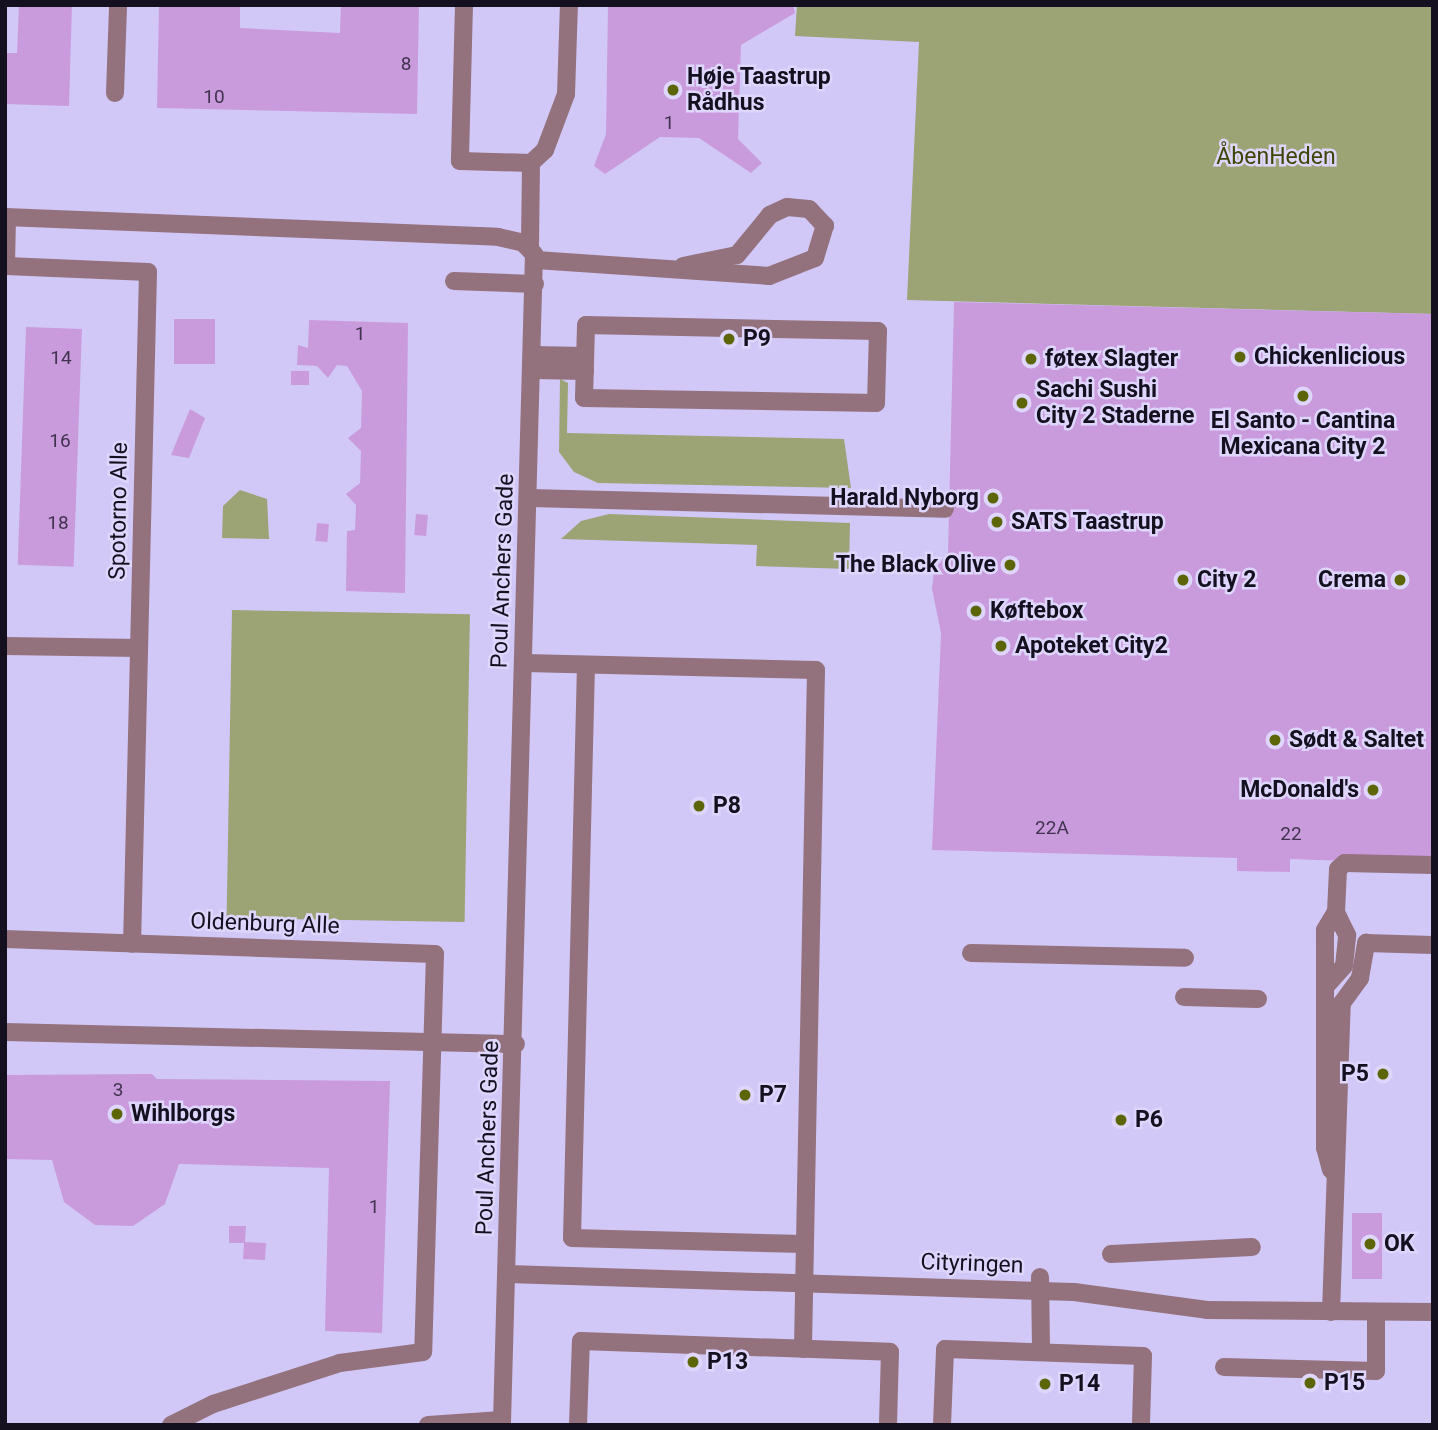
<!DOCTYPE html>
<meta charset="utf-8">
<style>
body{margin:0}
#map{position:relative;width:1438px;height:1430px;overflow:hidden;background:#d2c8f7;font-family:Roboto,sans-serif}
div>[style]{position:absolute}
.green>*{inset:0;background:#9ca375;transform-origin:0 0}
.building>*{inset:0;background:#c99bdd;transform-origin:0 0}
.minor>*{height:18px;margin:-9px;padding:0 9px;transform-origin:9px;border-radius:9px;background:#93717d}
.dots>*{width:19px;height:19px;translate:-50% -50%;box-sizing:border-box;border:4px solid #dfd6fd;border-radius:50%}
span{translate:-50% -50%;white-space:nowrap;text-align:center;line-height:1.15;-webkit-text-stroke:5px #dfd6fd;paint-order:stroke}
.number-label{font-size:19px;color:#41334f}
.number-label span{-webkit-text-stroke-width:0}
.poi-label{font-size:23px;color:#141020;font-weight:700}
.left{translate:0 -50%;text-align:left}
.right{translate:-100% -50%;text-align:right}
.park-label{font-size:23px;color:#3f4505}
.street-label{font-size:23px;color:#141020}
.frame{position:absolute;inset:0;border:7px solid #141020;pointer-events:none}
</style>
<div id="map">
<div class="green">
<i style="clip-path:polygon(797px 5px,1433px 5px,1433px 314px,907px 300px,919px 42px,795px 36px)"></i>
<i style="clip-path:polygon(560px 379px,568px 383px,567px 433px,844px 439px,851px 488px,598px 483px,574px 472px,559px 452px)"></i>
<i style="clip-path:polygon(240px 490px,267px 499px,269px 539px,222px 538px,223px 506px)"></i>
<i style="clip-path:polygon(609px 514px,850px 523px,849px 569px,756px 566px,757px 545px,561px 539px,581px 521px)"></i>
<i style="left:232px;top:610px;width:238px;height:308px;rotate:1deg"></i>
</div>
<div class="building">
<i style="clip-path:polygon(19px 5px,72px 5px,69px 106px,5px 104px,5px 53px,17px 53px)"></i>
<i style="clip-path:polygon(159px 5px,240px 5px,240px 28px,340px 33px,341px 5px,419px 5px,417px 114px,157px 108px)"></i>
<i style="clip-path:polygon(608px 5px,793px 5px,795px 13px,741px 45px,738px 139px,762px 163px,751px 173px,699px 138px,660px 137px,605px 174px,594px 166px,606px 134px)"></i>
<i style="clip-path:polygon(954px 302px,1433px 314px,1433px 864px,1290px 859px,1290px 872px,1237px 871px,1237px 858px,932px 850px,941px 633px,932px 589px,934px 570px,948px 553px)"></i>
<i style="left:174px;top:319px;width:41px;height:45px"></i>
<i style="clip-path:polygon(309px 320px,408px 323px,405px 593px,346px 591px,347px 531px,355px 530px,356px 505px,346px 494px,360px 483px,361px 451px,348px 438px,361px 428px,362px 391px,347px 366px,337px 365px,328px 378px,317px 366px,297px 365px,298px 345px,308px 348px)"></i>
<i style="left:26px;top:327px;width:56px;height:238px;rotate:2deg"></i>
<i style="left:291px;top:371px;width:18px;height:14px"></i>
<i style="clip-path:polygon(190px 409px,205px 418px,189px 458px,171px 455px)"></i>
<i style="left:416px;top:514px;width:12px;height:21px;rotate:5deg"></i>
<i style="left:317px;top:523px;width:12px;height:18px;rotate:5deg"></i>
<i style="clip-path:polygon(152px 1074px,157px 1079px,390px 1081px,382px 1333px,325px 1331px,329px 1168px,179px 1164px,165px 1204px,133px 1226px,95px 1225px,64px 1202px,52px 1160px,5px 1159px,5px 1075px)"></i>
<i style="left:1352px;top:1213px;width:30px;height:66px"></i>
<i style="clip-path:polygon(229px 1226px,246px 1226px,245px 1242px,266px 1243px,265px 1260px,243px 1259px,244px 1243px,229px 1243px)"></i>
</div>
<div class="minor">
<i style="left:464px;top:5px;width:156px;rotate:91.5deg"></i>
<i style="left:460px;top:161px;width:71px;rotate:1.6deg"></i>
<i style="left:531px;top:163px;width:84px;rotate:90.7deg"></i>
<i style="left:115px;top:93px;width:88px;rotate:-88deg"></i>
<i style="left:531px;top:163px;width:19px;rotate:-43deg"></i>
<i style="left:545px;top:150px;width:60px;rotate:-69.4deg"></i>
<i style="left:566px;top:94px;width:89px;rotate:-88.1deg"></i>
<i style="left:5px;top:217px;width:493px;rotate:2.3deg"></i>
<i style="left:498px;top:237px;width:26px;rotate:13deg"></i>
<i style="left:523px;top:243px;width:16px;rotate:45deg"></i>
<i style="left:534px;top:254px;width:1171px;rotate:91.57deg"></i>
<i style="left:7px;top:217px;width:49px;rotate:91.2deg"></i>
<i style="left:6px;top:266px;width:142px;rotate:2.4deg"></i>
<i style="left:148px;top:272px;width:672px;rotate:91.36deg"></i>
<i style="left:536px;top:260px;width:234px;rotate:3.9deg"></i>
<i style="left:769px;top:276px;width:49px;rotate:-21.4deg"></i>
<i style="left:815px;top:258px;width:34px;rotate:-73deg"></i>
<i style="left:825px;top:226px;width:23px;rotate:-133deg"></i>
<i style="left:809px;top:209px;width:22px;rotate:-175deg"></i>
<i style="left:787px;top:207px;width:19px;rotate:155deg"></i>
<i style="left:770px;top:215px;width:52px;rotate:129.5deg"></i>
<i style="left:737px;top:255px;width:55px;rotate:168.5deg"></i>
<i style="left:454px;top:281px;width:81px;rotate:2.1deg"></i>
<i style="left:586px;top:325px;width:292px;rotate:1.2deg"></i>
<i style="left:878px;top:331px;width:72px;rotate:91.6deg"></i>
<i style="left:876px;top:403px;width:292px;rotate:-179deg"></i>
<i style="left:584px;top:398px;width:73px;rotate:-88.4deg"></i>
<i style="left:533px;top:355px;width:52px;rotate:1.1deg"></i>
<i style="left:533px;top:370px;width:52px;rotate:1.1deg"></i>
<i style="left:530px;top:498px;width:415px;rotate:1.5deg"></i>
<i style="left:5px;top:646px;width:134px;rotate:0.9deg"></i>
<i style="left:525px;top:663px;width:291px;rotate:1.4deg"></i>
<i style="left:816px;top:670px;width:679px;rotate:91.1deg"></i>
<i style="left:586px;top:665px;width:573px;rotate:91.4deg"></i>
<i style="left:572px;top:1238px;width:232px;rotate:1.5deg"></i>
<i style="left:5px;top:939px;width:430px;rotate:2deg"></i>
<i style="left:435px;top:954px;width:398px;rotate:91.7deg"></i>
<i style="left:423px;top:1352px;width:84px;rotate:172.5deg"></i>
<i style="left:340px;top:1363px;width:133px;rotate:162.1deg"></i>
<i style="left:213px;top:1404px;width:47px;rotate:153.4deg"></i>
<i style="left:971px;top:953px;width:214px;rotate:1.3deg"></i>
<i style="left:1325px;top:987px;width:28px;rotate:-48deg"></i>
<i style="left:1344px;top:966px;width:31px;rotate:-84deg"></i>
<i style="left:1347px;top:935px;width:25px;rotate:-116deg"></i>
<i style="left:1184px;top:997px;width:74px;rotate:1.5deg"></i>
<i style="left:5px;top:1032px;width:511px;rotate:1.35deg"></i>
<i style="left:1331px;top:1170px;width:23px;rotate:-105deg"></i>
<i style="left:1325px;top:1148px;width:218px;rotate:-90deg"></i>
<i style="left:1325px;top:930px;width:21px;rotate:-59deg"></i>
<i style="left:1336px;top:912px;width:43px;rotate:-87.3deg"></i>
<i style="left:1338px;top:869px;width:9px;rotate:-41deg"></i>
<i style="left:1345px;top:863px;width:88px;rotate:1.3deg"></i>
<i style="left:1111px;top:1254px;width:141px;rotate:-2.8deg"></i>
<i style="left:508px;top:1274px;width:566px;rotate:1.82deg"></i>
<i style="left:1074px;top:1292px;width:134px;rotate:7.7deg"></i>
<i style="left:1207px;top:1310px;width:226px;rotate:0.5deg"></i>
<i style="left:1040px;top:1277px;width:75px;rotate:89.2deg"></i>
<i style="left:1331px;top:1312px;width:309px;rotate:-88deg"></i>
<i style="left:1342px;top:1003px;width:31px;rotate:-54deg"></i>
<i style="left:1360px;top:978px;width:36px;rotate:-80deg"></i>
<i style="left:1366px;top:943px;width:67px;rotate:1.7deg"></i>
<i style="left:1224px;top:1367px;width:152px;rotate:1.5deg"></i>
<i style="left:1376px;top:1371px;width:58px;rotate:-90deg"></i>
<i style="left:428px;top:1425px;width:74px;rotate:-3.9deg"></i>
<i style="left:578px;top:1425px;width:84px;rotate:-88deg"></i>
<i style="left:581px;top:1341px;width:309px;rotate:2deg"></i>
<i style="left:890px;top:1352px;width:73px;rotate:91.6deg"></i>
<i style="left:942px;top:1425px;width:76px;rotate:-87.7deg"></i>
<i style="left:945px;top:1349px;width:198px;rotate:2deg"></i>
<i style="left:1143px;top:1356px;width:69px;rotate:91.7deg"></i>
</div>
<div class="dots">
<i style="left:673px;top:90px;background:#5d6606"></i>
<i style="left:729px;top:339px;background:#5d6606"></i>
<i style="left:1240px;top:357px;background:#5d6606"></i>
<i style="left:1031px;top:359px;background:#5d6606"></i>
<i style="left:1303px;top:396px;background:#5d6606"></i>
<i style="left:1022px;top:403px;background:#5d6606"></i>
<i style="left:993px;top:498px;background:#5d6606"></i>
<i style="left:997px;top:522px;background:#5d6606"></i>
<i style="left:1010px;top:565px;background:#5d6606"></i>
<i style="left:1183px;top:580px;background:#5d6606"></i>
<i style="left:1400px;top:580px;background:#5d6606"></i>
<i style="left:976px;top:611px;background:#5d6606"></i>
<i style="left:1001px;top:646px;background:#5d6606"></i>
<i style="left:1275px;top:740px;background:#5d6606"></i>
<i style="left:1373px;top:790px;background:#5d6606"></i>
<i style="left:699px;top:806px;background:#5d6606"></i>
<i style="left:1383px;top:1074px;background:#5d6606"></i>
<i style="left:745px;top:1095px;background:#5d6606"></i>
<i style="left:117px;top:1114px;background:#5d6606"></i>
<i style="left:1121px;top:1120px;background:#5d6606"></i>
<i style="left:1370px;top:1244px;background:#5d6606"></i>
<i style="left:693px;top:1362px;background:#5d6606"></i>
<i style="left:1310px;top:1383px;background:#5d6606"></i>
<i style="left:1045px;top:1384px;background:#5d6606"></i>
</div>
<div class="number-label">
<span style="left:406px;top:64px">8</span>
<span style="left:214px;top:97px">10</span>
<span style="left:669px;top:123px">1</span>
<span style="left:360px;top:334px">1</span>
<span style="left:61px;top:358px">14</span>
<span style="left:60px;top:441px">16</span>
<span style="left:58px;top:523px">18</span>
<span style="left:1052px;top:828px">22A</span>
<span style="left:1291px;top:834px">22</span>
<span style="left:118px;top:1090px">3</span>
<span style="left:374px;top:1207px">1</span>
</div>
<div class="poi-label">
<span class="left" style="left:687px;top:90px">Høje Taastrup<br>Rådhus</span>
<span class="left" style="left:743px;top:339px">P9</span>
<span class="left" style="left:1254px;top:357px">Chickenlicious</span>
<span class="left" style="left:1045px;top:359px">føtex Slagter</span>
<span class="left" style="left:1036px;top:403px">Sachi Sushi<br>City 2 Staderne</span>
<span style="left:1303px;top:434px">El Santo - Cantina<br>Mexicana City 2</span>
<span class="right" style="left:979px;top:498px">Harald Nyborg</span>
<span class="left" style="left:1011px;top:522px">SATS Taastrup</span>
<span class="right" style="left:996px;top:565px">The Black Olive</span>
<span class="left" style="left:1197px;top:580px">City 2</span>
<span class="right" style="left:1386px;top:580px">Crema</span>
<span class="left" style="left:990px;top:611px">Køftebox</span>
<span class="left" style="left:1015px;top:646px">Apoteket City2</span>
<span class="left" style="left:1289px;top:740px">Sødt &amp; Saltet</span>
<span class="right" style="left:1359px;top:790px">McDonald's</span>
<span class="left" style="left:713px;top:806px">P8</span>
<span class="right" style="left:1369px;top:1074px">P5</span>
<span class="left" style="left:759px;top:1095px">P7</span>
<span class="left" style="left:131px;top:1114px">Wihlborgs</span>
<span class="left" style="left:1135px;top:1120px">P6</span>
<span class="left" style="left:1384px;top:1244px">OK</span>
<span class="left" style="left:707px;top:1362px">P13</span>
<span class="left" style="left:1324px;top:1383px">P15</span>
<span class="left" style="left:1059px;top:1384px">P14</span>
</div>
<div class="park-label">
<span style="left:1276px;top:157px">ÅbenHeden</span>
</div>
<div class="street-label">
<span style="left:119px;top:511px;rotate:-89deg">Spotorno Alle</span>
<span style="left:503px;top:571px;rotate:-88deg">Poul Anchers Gade</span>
<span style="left:265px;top:924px;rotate:2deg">Oldenburg Alle</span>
<span style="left:488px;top:1138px;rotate:-88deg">Poul Anchers Gade</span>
<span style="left:972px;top:1264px;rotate:2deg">Cityringen</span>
</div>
<div class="frame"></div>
</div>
